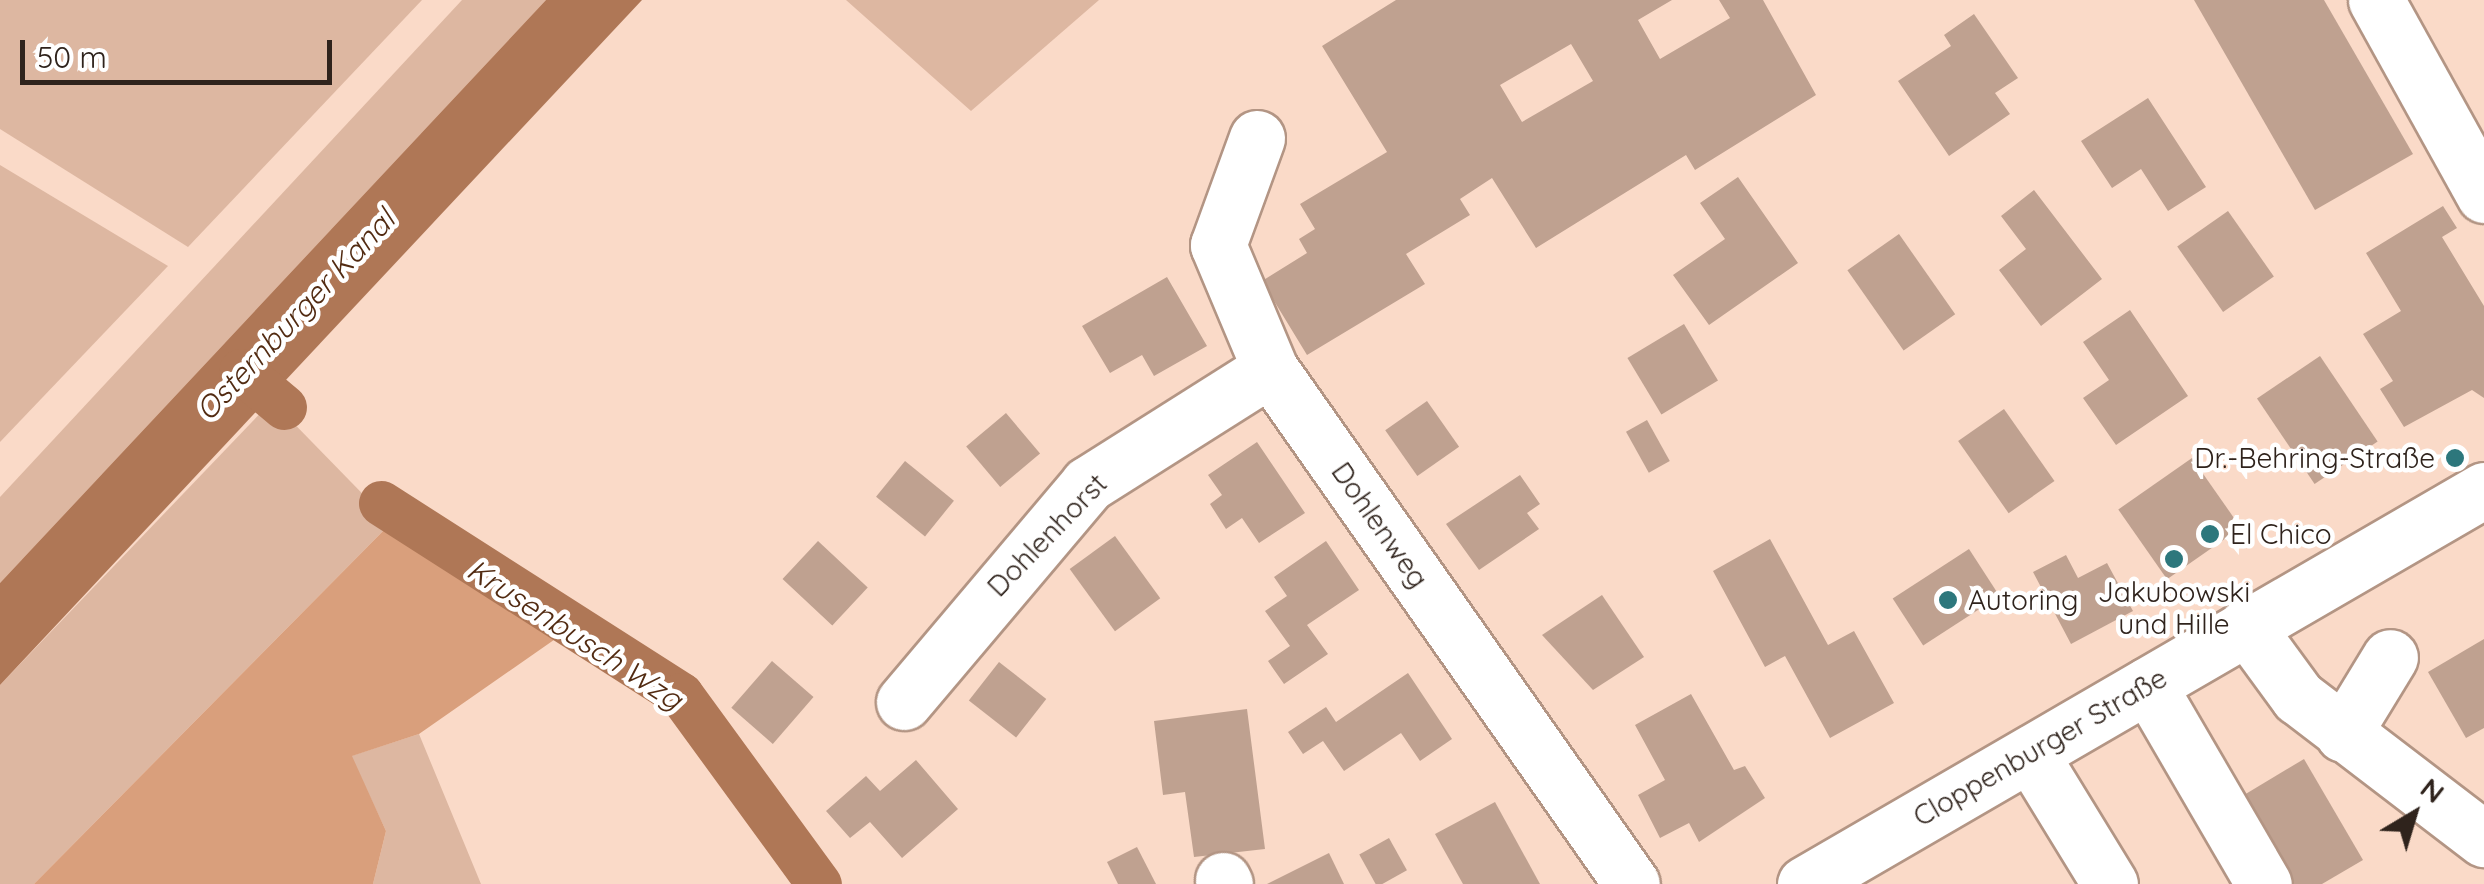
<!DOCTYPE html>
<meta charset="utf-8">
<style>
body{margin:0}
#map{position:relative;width:2484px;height:884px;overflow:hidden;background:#fadac8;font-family:Quicksand,sans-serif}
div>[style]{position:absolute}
.green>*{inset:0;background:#ddb7a1}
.forest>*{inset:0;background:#d99f7c}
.water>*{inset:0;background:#af7756}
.canal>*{height:45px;margin:-22.5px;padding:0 22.5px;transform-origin:22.5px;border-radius:22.5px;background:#af7756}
.building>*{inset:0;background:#bfa190;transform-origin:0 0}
.roads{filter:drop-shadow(2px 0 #b39584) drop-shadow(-2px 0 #b39584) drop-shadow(0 2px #b39584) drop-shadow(0 -2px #b39584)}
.minor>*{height:55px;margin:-27.5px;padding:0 27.5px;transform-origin:27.5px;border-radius:27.5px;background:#fff}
.major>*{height:55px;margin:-27.5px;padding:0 27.5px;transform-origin:27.5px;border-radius:27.5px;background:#fff}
.dots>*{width:28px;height:28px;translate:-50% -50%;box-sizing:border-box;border:5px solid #fff;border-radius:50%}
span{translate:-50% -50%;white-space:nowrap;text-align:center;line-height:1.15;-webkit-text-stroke:9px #fff;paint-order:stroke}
.poi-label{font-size:28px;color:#2f231c}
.right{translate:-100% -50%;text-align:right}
.left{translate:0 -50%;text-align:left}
.street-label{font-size:28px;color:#2f231c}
.water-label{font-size:30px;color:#522b12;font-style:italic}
.north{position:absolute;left:2364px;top:764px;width:100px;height:100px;-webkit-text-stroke:8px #fff;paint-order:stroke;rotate:38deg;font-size:28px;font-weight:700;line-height:40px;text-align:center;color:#2f231c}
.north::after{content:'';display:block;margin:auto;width:35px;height:45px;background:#2f231c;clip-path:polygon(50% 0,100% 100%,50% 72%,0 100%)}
.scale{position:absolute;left:20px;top:40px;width:312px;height:45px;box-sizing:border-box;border:5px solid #2f231c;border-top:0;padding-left:12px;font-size:30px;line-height:35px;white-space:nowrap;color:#2f231c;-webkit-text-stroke:8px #fff;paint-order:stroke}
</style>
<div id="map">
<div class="green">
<i style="clip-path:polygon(0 0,422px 0,188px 247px,0 129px)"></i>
<i style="clip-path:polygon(462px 0,546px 0,0 583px,0 497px)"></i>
<i style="clip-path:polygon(846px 0,1099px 0,971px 111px)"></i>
<i style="clip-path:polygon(0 165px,168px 266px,0 442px)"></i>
<i style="clip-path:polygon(272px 401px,391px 523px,34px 884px,0 884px,0 685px)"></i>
<i style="clip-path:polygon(419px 734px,481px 884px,373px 884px,386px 831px,351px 756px)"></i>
</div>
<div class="forest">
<i style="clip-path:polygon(391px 523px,561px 635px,419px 734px,352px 756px,386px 831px,373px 884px,34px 884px)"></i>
</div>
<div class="water">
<i style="clip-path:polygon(546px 0,642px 0,0 685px,0 583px)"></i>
</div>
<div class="canal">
<i style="left:241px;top:371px;width:56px;rotate:39.9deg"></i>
<i style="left:381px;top:503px;width:356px;rotate:32.6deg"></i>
<i style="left:681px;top:695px;width:234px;rotate:53.9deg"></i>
</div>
<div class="building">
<i style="clip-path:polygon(evenodd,1396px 0,1672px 0,1638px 20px,1660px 59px,1730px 18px,1719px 0,1763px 0,1816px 95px,1695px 170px,1686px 155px,1536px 248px,1492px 178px,1460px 199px,1470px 215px,1406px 254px,1425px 284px,1307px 355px,1262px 281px,1307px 253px,1299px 239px,1315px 229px,1300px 204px,1387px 152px,1322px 46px,1396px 0,1571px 44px,1593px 81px,1522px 122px,1500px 85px,1571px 44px)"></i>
<i style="clip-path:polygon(2194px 0,2324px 0,2413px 154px,2315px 210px)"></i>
<i style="clip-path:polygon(1974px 14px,2018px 78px,1995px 93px,2010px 114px,1949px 156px,1898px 81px,1951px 46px,1944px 35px)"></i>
<i style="clip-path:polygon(2148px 98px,2206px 187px,2168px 211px,2141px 169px,2112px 188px,2081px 141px)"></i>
<i style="clip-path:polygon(1738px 177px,1798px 263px,1709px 325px,1673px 275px,1725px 239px,1700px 203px)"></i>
<i style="clip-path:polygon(2034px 190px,2102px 279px,2041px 326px,1999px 270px,2026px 249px,2001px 216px)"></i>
<i style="clip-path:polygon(2443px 206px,2457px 228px,2442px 237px,2484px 306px,2484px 398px,2472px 390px,2404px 427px,2380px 389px,2393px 381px,2363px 334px,2401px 311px,2366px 253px)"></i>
<i style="left:2228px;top:211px;width:80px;height:62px;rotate:55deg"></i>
<i style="left:1899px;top:234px;width:98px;height:63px;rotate:55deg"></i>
<i style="clip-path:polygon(1167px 277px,1207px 346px,1154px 376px,1142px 355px,1110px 373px,1082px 326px)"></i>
<i style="clip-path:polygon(2130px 310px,2188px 396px,2116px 445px,2083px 398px,2109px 380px,2083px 342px)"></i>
<i style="left:1684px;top:324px;width:66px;height:66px;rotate:59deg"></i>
<i style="left:2320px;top:356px;width:103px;height:76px;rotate:56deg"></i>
<i style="left:1427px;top:401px;width:56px;height:51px;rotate:55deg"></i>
<i style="left:2004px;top:409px;width:88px;height:56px;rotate:55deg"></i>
<i style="left:1006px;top:413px;width:53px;height:52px;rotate:50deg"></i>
<i style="left:1647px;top:420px;width:47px;height:24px;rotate:61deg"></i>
<i style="clip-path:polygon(1257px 442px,1305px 513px,1259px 543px,1242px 518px,1226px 529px,1210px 504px,1222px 495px,1208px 475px)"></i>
<i style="left:2192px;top:458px;width:85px;height:90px;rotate:55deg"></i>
<i style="left:905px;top:461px;width:63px;height:46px;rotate:39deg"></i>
<i style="clip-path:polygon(1520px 475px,1540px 504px,1527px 513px,1539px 529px,1479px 570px,1446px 524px)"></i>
<i style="left:1115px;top:536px;width:77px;height:56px;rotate:54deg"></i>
<i style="clip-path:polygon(1770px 539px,1828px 645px,1854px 631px,1894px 703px,1830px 738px,1785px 656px,1765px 667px,1713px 571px)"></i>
<i style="left:818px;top:541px;width:68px;height:52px;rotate:43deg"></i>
<i style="clip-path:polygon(1326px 541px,1359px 590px,1307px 625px,1328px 654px,1284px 684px,1268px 661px,1290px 646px,1265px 611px,1287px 596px,1274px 577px)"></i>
<i style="left:1969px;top:549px;width:56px;height:91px;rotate:57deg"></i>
<i style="clip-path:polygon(2066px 555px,2078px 578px,2107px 563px,2133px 611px,2071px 644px,2033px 572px)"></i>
<i style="clip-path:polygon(1602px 595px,1644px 657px,1593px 690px,1542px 635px)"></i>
<i style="clip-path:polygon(2484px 639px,2484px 728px,2466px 738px,2428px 672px)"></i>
<i style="left:772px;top:661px;width:55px;height:62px;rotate:41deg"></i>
<i style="left:999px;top:662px;width:60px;height:49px;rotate:38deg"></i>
<i style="clip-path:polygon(1408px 673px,1452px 739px,1420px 761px,1401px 733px,1344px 771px,1323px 741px,1303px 754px,1288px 732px,1326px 707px,1336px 722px)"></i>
<i style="clip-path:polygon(1691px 694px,1734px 770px,1745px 766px,1765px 798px,1699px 842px,1689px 823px,1660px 838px,1638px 795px,1665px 780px,1635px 725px)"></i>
<i style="clip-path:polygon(1247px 709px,1265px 849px,1194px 857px,1185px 792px,1163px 795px,1154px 721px)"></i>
<i style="clip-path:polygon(2304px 759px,2363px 860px,2322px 884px,2290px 884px,2239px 798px)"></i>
<i style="clip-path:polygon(916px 760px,958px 809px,902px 858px,870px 822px,850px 838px,826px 811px,866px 776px,880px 791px)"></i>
<i style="clip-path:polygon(1495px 802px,1540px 884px,1463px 884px,1435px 834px)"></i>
<i style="left:1389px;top:838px;width:37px;height:34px;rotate:61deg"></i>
<i style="clip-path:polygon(1137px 847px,1156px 884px,1118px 884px,1107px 862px)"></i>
<i style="clip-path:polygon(1329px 853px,1344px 884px,1267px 884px)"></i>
</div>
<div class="roads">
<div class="minor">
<i style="left:2376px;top:0;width:223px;rotate:61deg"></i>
<i style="left:1257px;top:138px;width:114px;rotate:110deg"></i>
<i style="left:1218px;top:245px;width:134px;rotate:67.2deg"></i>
<i style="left:1270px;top:369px;width:629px;rotate:54.9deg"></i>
<i style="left:2246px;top:626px;width:88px;rotate:53.8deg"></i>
<i style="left:2298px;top:697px;width:234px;rotate:37.4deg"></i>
<i style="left:2148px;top:685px;width:230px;rotate:59.8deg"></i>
<i style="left:904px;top:702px;width:285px;rotate:-49.8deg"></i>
<i style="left:1088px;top:484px;width:215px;rotate:-32.3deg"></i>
<i style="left:2343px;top:734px;width:90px;rotate:-58.6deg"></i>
<i style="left:2031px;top:755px;width:151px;rotate:58.5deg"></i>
<i style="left:1223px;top:880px;width:4px;rotate:63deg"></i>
</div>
<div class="major">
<i style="left:1805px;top:884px;width:785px;rotate:-30.13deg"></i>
</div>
</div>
<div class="dots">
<i style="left:2455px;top:458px;background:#2d777c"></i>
<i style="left:2210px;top:534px;background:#2d777c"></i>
<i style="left:2174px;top:559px;background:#2d777c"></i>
<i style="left:1948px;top:600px;background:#2d777c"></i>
</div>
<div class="poi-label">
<span class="right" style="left:2435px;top:458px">Dr.-Behring-Straße</span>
<span class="left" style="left:2230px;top:534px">El Chico</span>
<span style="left:2174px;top:608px">Jakubowski<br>und Hille</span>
<span class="left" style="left:1968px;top:600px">Autoring</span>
</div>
<div class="street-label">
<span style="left:1380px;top:525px;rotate:55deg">Dohlenweg</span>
<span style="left:1047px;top:535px;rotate:-46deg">Dohlenhorst</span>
<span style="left:2040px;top:747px;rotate:-30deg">Cloppenburger Straße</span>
</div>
<div class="water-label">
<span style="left:295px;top:315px;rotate:-47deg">Osternburger Kanal</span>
<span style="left:575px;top:634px;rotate:33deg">Krusenbusch Wzg</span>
</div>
<div class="north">N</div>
<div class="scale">50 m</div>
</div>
